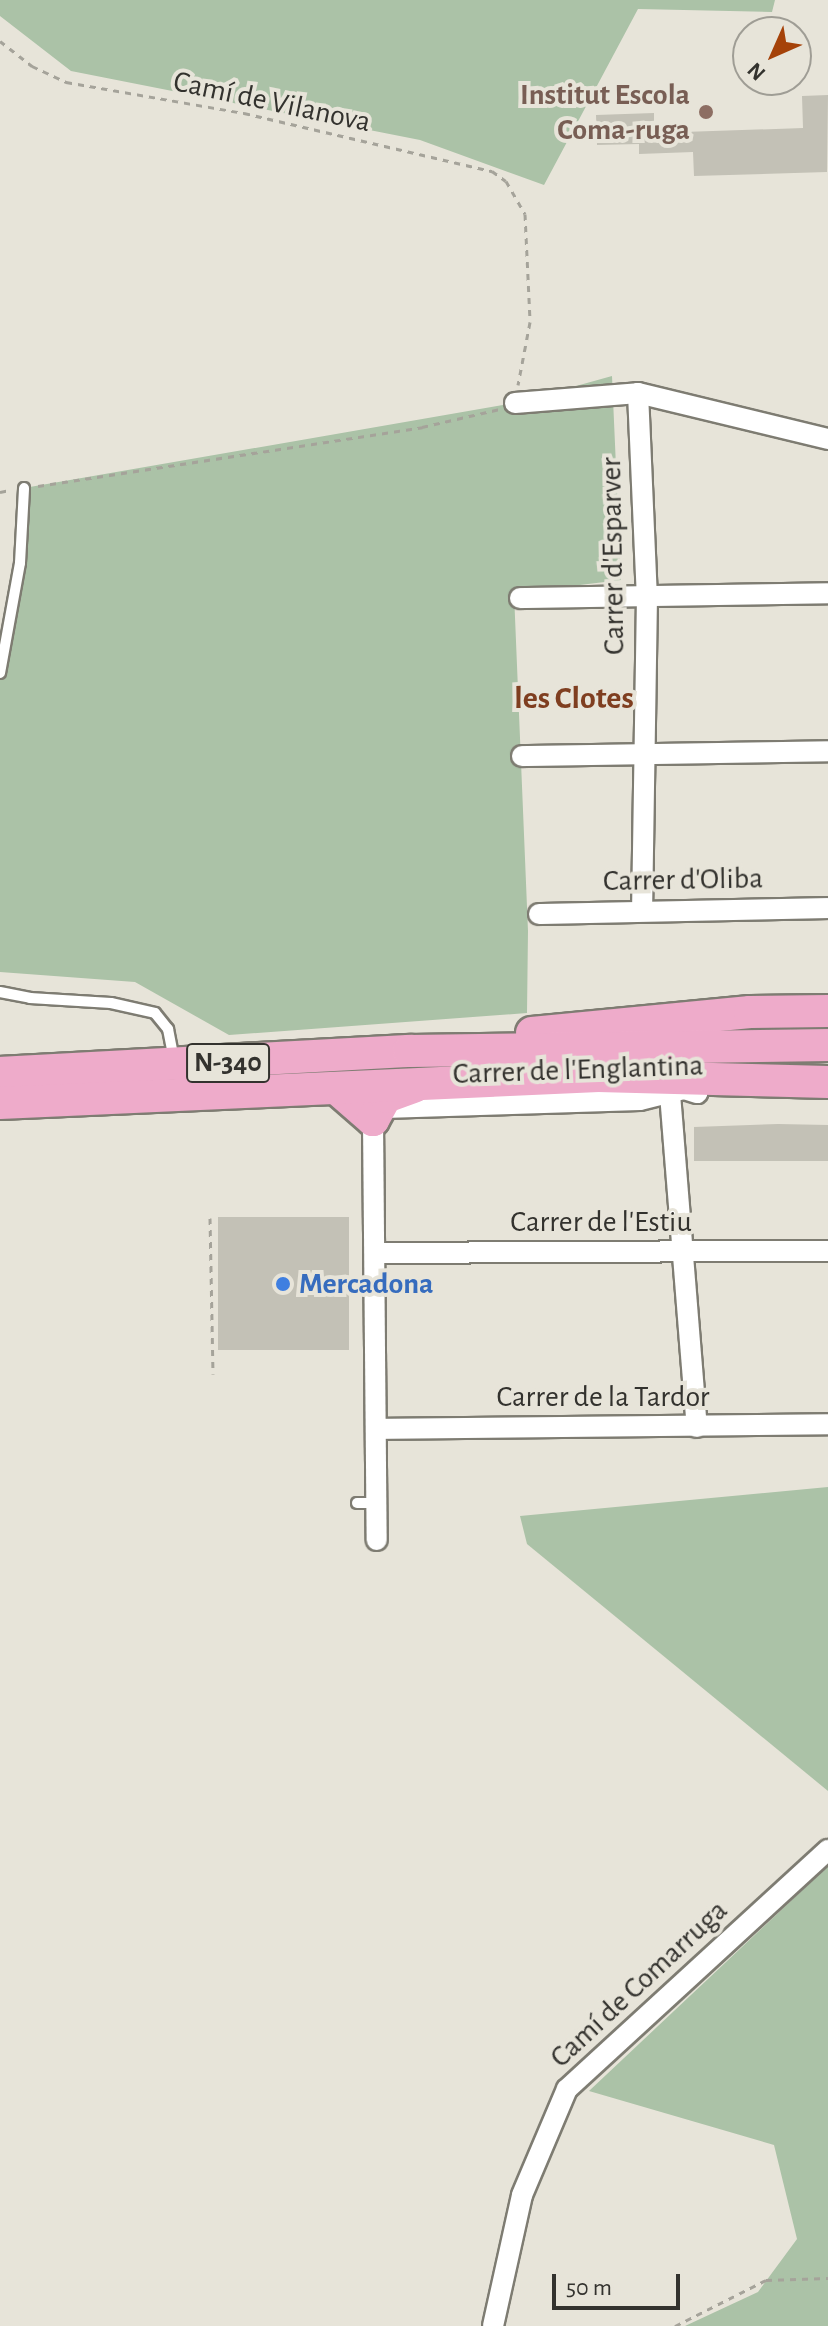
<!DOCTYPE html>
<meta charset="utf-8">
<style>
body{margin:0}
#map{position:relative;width:828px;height:2326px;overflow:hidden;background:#e7e4d9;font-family:"Alegreya Sans",sans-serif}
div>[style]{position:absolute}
.green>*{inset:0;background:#abc2a7}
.building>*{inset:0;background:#c3c1b6;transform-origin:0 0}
.path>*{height:3px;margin-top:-1.5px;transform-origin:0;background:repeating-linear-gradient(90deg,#a5a39a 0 6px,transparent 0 12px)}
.roads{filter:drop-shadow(2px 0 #7e7c72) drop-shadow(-2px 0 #7e7c72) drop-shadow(0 2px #7e7c72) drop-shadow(0 -2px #7e7c72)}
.service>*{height:10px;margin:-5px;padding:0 5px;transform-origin:5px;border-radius:5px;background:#fff}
.minor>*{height:20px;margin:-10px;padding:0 10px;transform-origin:10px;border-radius:10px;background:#fff}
.primary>*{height:32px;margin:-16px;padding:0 16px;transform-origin:16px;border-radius:16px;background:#eeabca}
.dots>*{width:22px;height:22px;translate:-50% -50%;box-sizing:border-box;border:4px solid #e7e4d9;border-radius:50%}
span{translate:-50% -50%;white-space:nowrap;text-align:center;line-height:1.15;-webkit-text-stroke:8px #e7e4d9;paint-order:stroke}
.shield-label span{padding:2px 6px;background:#e7e4d9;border:2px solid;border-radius:6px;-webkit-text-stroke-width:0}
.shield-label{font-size:28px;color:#33322e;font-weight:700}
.education-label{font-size:30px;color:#785e54;font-weight:700}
.right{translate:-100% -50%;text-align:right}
.street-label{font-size:30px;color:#33322e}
.shop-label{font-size:30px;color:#366cbe;font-weight:700}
.left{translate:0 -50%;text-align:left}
.neighbourhood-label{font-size:32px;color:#7f3e20;font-weight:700}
.north{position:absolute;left:732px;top:16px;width:80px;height:80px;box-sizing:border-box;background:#e7e4d9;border:2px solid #9f9d95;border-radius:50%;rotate:225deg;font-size:22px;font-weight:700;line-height:32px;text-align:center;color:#33322e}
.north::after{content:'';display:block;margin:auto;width:28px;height:36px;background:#a54209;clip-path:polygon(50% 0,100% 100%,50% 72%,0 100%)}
.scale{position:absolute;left:552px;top:2274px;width:128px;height:36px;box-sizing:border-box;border:4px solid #33322e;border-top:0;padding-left:10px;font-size:24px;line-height:28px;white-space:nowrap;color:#33322e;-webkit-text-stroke:6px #e7e4d9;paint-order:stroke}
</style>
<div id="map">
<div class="green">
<i style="clip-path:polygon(0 0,775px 0,772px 12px,638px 9px,544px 185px,420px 140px,71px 71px,0 16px)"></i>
<i style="clip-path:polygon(612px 376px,621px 580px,514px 593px,528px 931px,527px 1013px,229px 1035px,135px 982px,0 972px,0 673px,20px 563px,24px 488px,515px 403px)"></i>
<i style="clip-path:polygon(828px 1487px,828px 1791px,527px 1544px,520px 1516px)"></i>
<i style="clip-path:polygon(828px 1866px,828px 2326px,685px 2326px,758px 2292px,797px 2239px,774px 2145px,589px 2091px)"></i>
</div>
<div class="building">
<i style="clip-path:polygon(828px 95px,827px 172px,694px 176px,693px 152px,639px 154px,639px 144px,597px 145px,596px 115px,654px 113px,654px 133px,803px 128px,802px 96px)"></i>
<i style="clip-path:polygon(778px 1124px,828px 1125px,828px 1161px,694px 1161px,694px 1127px)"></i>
<i style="left:349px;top:1217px;width:133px;height:131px;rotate:90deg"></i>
</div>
<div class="path">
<i style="left:0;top:41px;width:41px;rotate:38deg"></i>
<i style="left:32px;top:66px;width:38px;rotate:25deg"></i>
<i style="left:66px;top:82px;width:181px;rotate:9.9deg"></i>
<i style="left:244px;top:113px;width:255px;rotate:13.2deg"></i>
<i style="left:492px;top:171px;width:17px;rotate:36deg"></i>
<i style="left:506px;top:181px;width:38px;rotate:60deg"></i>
<i style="left:525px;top:214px;width:108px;rotate:87.3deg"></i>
<i style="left:530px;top:322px;width:64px;rotate:100.8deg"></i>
<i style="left:38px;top:486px;width:389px;rotate:-8.7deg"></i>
<i style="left:422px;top:427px;width:80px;rotate:-13deg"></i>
<i style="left:0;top:492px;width:10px;rotate:-11deg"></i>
<i style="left:210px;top:1218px;width:156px;rotate:88.9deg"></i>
<i style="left:675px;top:2326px;width:102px;rotate:-26.8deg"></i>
<i style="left:766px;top:2280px;width:62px;rotate:-1.8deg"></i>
</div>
<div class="roads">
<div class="service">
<i style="left:0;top:673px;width:112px;rotate:-79.7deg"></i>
<i style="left:20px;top:563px;width:75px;rotate:-86.9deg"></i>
<i style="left:0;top:992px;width:31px;rotate:11deg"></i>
<i style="left:30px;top:998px;width:81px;rotate:3.5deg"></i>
<i style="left:111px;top:1003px;width:45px;rotate:12.8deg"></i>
<i style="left:155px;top:1013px;width:21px;rotate:51deg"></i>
<i style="left:168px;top:1029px;width:33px;rotate:79deg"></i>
<i style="left:357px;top:1503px;width:20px"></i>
</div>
<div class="minor">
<i style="left:638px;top:393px;width:203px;rotate:87.5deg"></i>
<i style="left:647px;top:596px;width:314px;rotate:90.9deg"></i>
<i style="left:515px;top:403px;width:123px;rotate:-4.6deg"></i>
<i style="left:638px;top:393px;width:195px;rotate:13.6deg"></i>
<i style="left:520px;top:598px;width:308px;rotate:-0.9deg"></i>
<i style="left:522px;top:756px;width:306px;rotate:-0.9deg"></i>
<i style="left:539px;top:914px;width:289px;rotate:-1.2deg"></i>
<i style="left:670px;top:1094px;width:334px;rotate:85.4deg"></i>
<i style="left:384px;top:1108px;width:256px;rotate:-1.8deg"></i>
<i style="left:640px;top:1100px;width:45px;rotate:-14deg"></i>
<i style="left:684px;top:1089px;width:14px;rotate:17deg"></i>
<i style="left:373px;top:1120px;width:420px;rotate:89.5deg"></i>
<i style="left:375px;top:1253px;width:453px;rotate:-0.3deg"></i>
<i style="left:378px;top:1429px;width:450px;rotate:-0.6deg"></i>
<i style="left:493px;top:2326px;width:134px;rotate:-77.5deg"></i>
<i style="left:522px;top:2195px;width:115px;rotate:-67deg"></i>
<i style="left:567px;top:2089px;width:354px;rotate:-42.5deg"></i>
</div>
<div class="primary">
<i style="left:532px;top:1033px;width:219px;rotate:-5.5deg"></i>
<i style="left:750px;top:1012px;width:78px;rotate:-0.7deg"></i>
<i style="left:0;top:1073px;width:410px;rotate:-3.1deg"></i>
<i style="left:409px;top:1051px;width:419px;rotate:-0.8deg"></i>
<i style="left:336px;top:1088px;width:49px;rotate:40.9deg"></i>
<i style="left:373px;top:1120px;width:26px;rotate:-61deg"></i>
<i style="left:386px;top:1097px;width:30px;rotate:-20deg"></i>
<i style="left:0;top:1103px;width:599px;rotate:-2.59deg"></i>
<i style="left:598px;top:1076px;width:230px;rotate:1.5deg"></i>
</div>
</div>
<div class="dots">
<i style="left:706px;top:112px;background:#8d6e63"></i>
<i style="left:283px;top:1284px;background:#3f7fe0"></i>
</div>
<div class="shield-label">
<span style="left:228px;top:1063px">N-340</span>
</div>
<div class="education-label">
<span class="right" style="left:690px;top:112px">Institut Escola<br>Coma-ruga</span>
</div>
<div class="street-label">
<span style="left:272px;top:102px;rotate:12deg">Camí de Vilanova</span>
<span style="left:613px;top:556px;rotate:-91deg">Carrer d'Esparver</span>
<span style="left:683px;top:880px;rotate:-1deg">Carrer d'Oliba</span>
<span style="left:578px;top:1070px;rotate:-2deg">Carrer de l'Englantina</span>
<span style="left:601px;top:1222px">Carrer de l'Estiu</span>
<span style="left:603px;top:1397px">Carrer de la Tardor</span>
<span style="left:639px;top:1984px;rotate:-43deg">Camí de Comarruga</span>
</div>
<div class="shop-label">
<span class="left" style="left:299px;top:1284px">Mercadona</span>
</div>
<div class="neighbourhood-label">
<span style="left:574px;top:698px">les Clotes</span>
</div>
<div class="north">N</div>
<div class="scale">50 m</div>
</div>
